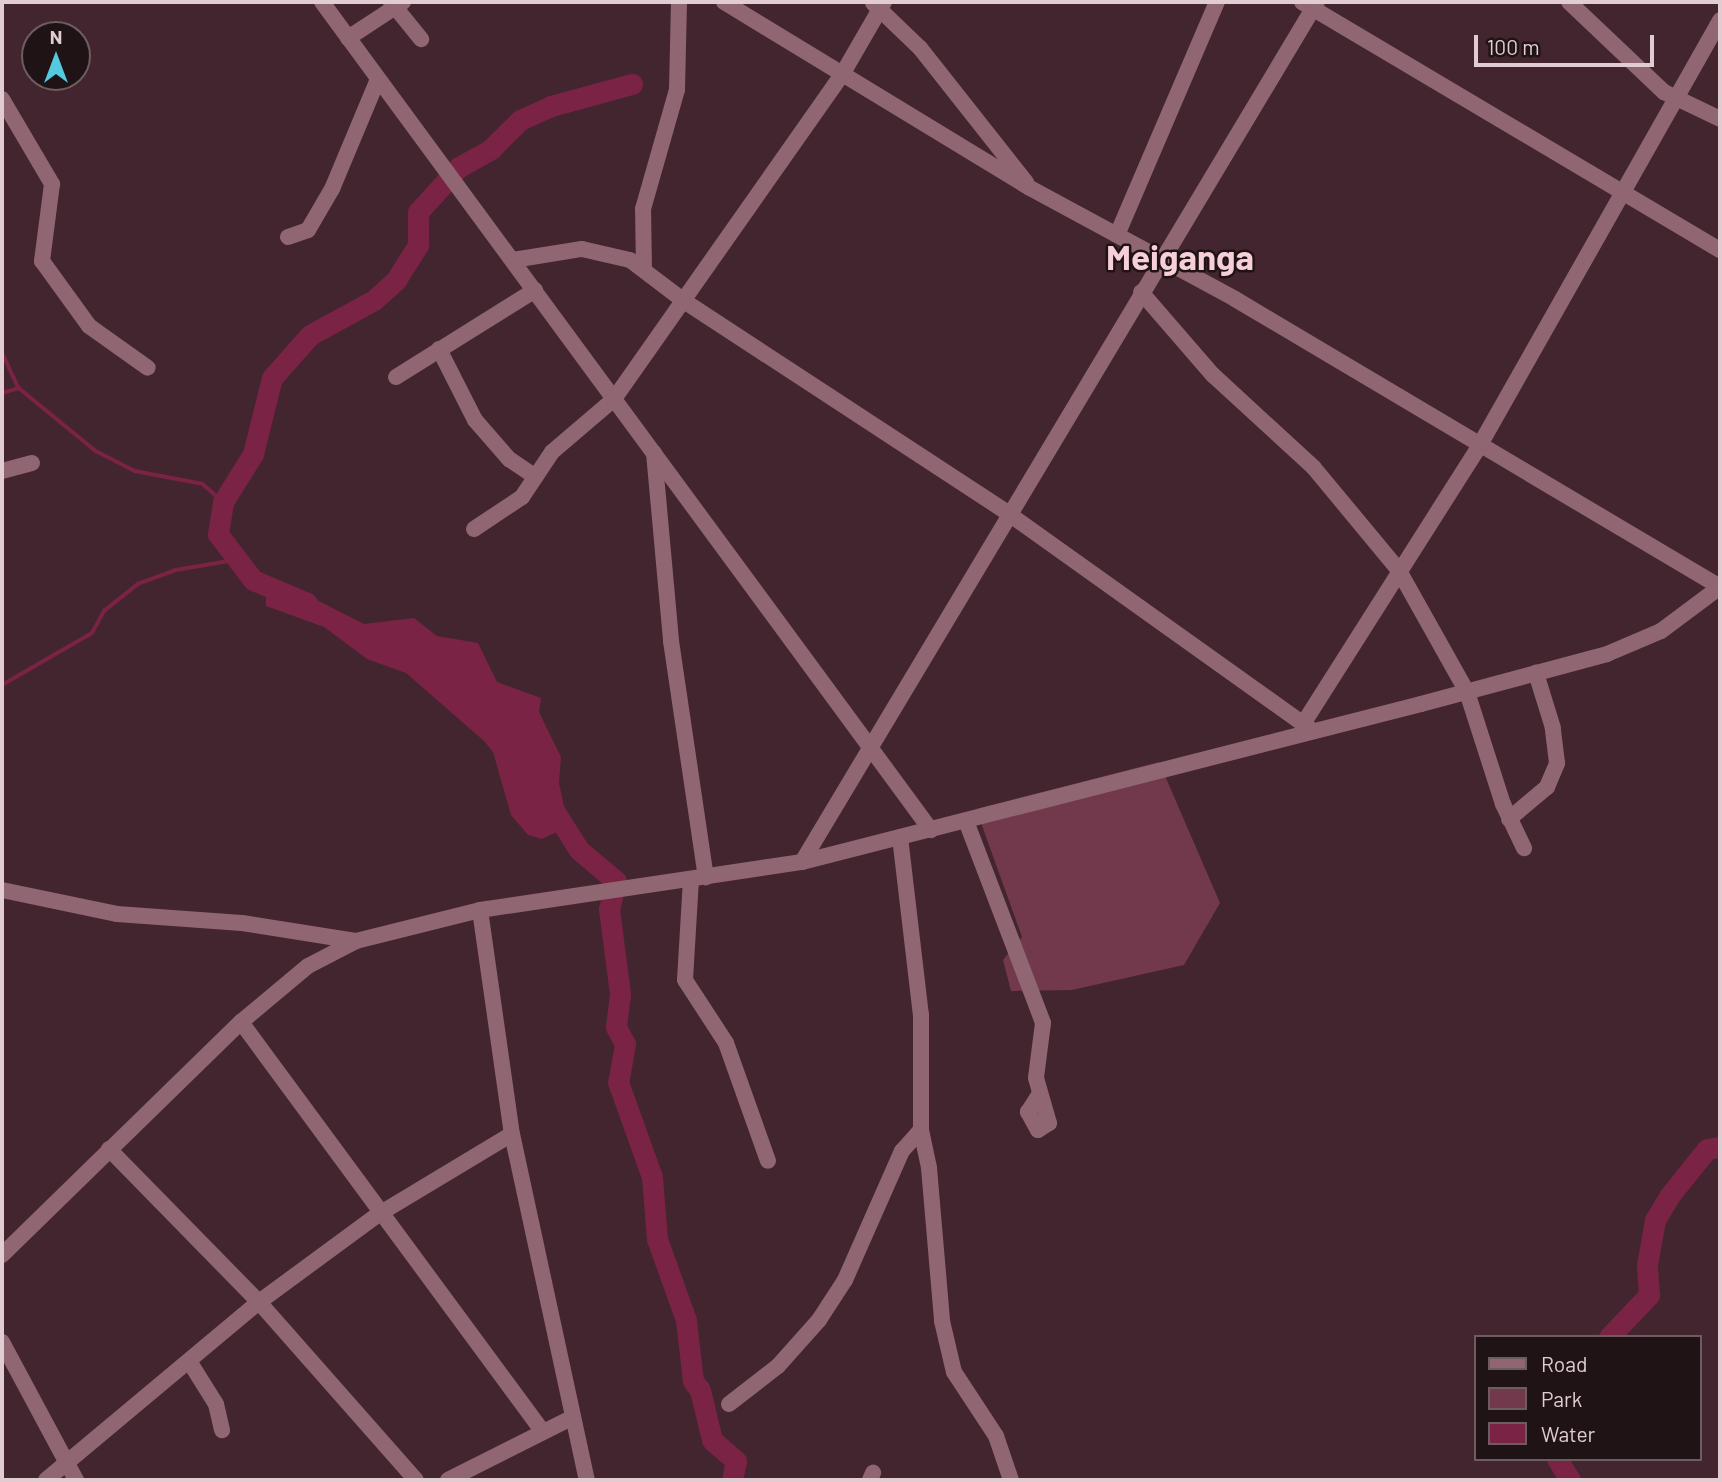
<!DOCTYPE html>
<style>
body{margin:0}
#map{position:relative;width:1722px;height:1482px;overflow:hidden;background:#42252e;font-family:Barlow,sans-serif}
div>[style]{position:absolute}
.green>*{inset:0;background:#72384b}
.water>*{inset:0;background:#7a2344}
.stream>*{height:3.5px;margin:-1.75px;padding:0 1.75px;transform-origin:1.75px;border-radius:1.75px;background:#7a2344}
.river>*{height:21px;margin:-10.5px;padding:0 10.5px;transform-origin:10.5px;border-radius:10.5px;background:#7a2344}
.minor>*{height:16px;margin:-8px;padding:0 8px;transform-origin:8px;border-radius:8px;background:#8f6671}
span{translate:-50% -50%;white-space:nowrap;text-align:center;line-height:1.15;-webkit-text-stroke:5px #201316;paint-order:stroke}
.town-label{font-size:35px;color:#f6cfd9;font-weight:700}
.frame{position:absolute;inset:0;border:4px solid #e0ccd1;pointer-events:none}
.legend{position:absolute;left:1474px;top:1335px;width:228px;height:126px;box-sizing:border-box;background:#201316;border:2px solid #6d5d61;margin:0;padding:9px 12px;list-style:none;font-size:21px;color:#e0ccd1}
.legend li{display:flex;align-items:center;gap:14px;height:35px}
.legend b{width:35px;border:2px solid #6d5d61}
.north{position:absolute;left:21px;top:21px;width:70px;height:70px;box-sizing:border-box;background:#201316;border:2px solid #6d5d61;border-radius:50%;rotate:0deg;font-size:19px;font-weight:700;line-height:28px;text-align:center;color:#e0ccd1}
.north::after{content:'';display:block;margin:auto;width:24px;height:32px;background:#54cade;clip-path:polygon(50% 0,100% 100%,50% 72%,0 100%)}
.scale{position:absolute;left:1474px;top:35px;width:180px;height:32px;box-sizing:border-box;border:4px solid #e0ccd1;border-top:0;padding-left:9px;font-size:21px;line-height:24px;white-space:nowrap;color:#e0ccd1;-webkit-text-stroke:5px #201316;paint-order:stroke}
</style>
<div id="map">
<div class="green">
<i style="clip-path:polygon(1159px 762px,1220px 903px,1184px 965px,1072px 990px,1011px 991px,1003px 960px,1022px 937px,976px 809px)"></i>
</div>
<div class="water">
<i style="clip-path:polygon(266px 593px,311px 597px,364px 624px,414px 618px,437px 636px,478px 643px,497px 682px,541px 698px,539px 712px,561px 757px,559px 783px,567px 821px,563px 829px,542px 839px,528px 835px,511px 815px,493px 752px,484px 741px,406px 673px,367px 659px,324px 627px,266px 606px)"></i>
</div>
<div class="stream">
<i style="left:2px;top:352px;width:40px;rotate:65deg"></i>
<i style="left:2px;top:393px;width:18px;rotate:-16deg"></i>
<i style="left:19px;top:388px;width:99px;rotate:39.3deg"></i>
<i style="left:96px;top:451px;width:44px;rotate:27.1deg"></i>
<i style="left:135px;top:471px;width:69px;rotate:10.8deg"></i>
<i style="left:203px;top:484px;width:27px;rotate:42deg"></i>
<i style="left:2px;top:685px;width:104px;rotate:-30deg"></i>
<i style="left:92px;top:633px;width:25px;rotate:-61deg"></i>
<i style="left:104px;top:611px;width:43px;rotate:-38.5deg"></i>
<i style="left:138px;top:584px;width:40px;rotate:-20.2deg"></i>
<i style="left:176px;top:570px;width:61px;rotate:-9.5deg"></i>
</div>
<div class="river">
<i style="left:307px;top:603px;width:59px;rotate:-156.9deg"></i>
<i style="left:253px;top:580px;width:58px;rotate:-127.3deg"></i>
<i style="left:218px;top:534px;width:32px;rotate:-81deg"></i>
<i style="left:223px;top:502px;width:57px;rotate:-58deg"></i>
<i style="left:253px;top:454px;width:78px;rotate:-76deg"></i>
<i style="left:272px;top:378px;width:57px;rotate:-48.5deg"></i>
<i style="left:310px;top:335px;width:73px;rotate:-28.7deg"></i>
<i style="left:374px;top:300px;width:30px;rotate:-42deg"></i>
<i style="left:396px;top:280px;width:41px;rotate:-57.8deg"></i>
<i style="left:418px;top:245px;width:33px;rotate:-90deg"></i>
<i style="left:418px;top:212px;width:61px;rotate:-47.7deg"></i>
<i style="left:459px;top:167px;width:37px;rotate:-29deg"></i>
<i style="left:491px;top:149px;width:41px;rotate:-45deg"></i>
<i style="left:520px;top:120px;width:34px;rotate:-24deg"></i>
<i style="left:551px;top:106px;width:84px;rotate:-15.2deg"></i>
<i style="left:550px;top:804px;width:54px;rotate:57.8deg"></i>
<i style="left:579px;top:850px;width:48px;rotate:40deg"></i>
<i style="left:616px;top:881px;width:29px;rotate:104deg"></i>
<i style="left:609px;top:909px;width:86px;rotate:82.6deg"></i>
<i style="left:620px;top:994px;width:33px;rotate:97deg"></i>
<i style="left:616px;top:1027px;width:19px;rotate:62deg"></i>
<i style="left:625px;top:1044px;width:39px;rotate:100deg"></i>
<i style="left:618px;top:1082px;width:101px;rotate:70.3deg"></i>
<i style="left:652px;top:1177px;width:62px;rotate:85.4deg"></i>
<i style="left:657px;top:1239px;width:86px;rotate:70.3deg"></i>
<i style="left:686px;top:1320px;width:61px;rotate:83.5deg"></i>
<i style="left:693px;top:1381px;width:11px;rotate:52deg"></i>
<i style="left:700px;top:1390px;width:51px;rotate:76.5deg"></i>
<i style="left:712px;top:1440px;width:32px;rotate:41deg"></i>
<i style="left:736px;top:1461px;width:19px;rotate:102deg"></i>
<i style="left:1609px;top:1337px;width:58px;rotate:-46.4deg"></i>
<i style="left:1649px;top:1295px;width:30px;rotate:-94deg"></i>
<i style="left:1647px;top:1265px;width:46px;rotate:-79.9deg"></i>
<i style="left:1655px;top:1220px;width:29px;rotate:-59deg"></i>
<i style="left:1670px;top:1195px;width:59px;rotate:-51.2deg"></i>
<i style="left:1707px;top:1149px;width:13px;rotate:-9deg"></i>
<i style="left:1557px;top:1459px;width:25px;rotate:58deg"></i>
</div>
<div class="minor">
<i style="left:322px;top:2px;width:1028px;rotate:53.67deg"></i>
<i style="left:391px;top:2px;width:48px;rotate:51deg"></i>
<i style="left:724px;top:2px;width:358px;rotate:31.3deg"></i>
<i style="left:1030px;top:188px;width:233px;rotate:28.4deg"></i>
<i style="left:1235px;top:299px;width:564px;rotate:30.7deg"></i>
<i style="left:1302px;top:2px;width:486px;rotate:30.7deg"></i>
<i style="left:1569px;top:2px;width:131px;rotate:43.5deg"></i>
<i style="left:1664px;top:92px;width:62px;rotate:25.7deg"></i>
<i style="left:873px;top:3px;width:65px;rotate:43.8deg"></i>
<i style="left:920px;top:48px;width:171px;rotate:51.7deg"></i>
<i style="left:348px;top:38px;width:66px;rotate:-33.2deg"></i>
<i style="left:2px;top:99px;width:99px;rotate:59.5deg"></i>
<i style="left:52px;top:184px;width:78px;rotate:97.4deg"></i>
<i style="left:42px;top:261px;width:80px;rotate:54.1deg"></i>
<i style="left:89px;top:326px;width:72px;rotate:35.4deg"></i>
<i style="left:1117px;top:235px;width:254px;rotate:-66.8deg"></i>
<i style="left:288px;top:237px;width:21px;rotate:-19deg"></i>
<i style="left:308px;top:230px;width:48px;rotate:-59.7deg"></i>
<i style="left:332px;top:189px;width:119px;rotate:-67.3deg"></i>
<i style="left:513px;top:260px;width:70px;rotate:-9.1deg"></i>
<i style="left:582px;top:249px;width:49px;rotate:12.9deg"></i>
<i style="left:630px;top:260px;width:68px;rotate:37.2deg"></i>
<i style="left:684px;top:301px;width:389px;rotate:33.2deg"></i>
<i style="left:1009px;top:514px;width:374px;rotate:35.5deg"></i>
<i style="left:644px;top:270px;width:61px;rotate:-90.9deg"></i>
<i style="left:643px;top:209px;width:124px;rotate:-74.1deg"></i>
<i style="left:677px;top:90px;width:88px;rotate:-88.7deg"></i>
<i style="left:1141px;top:292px;width:110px;rotate:49.1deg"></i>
<i style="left:1213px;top:375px;width:137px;rotate:42.6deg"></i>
<i style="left:1314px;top:468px;width:131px;rotate:50.3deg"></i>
<i style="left:1398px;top:569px;width:141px;rotate:60.7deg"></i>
<i style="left:1467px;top:692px;width:118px;rotate:72.2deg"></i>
<i style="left:1503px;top:804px;width:49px;rotate:64.5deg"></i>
<i style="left:439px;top:349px;width:80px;rotate:63.1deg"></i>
<i style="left:475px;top:420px;width:52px;rotate:48.9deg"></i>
<i style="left:509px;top:459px;width:32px;rotate:34deg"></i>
<i style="left:396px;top:377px;width:164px;rotate:-32deg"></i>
<i style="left:654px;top:453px;width:189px;rotate:84.8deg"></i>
<i style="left:671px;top:641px;width:239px;rotate:81.6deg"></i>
<i style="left:2px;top:471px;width:31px;rotate:-15deg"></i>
<i style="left:474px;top:529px;width:58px;rotate:-33.7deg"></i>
<i style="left:522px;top:497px;width:54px;rotate:-56.3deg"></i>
<i style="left:552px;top:452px;width:82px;rotate:-40.5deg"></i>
<i style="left:614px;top:399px;width:398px;rotate:-54.9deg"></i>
<i style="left:843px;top:73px;width:82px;rotate:-60deg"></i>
<i style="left:1303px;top:724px;width:333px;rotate:-57.6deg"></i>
<i style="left:1481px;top:443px;width:486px;rotate:-60.5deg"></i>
<i style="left:1509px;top:819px;width:50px;rotate:-40.1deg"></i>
<i style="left:1547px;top:787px;width:26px;rotate:-67deg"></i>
<i style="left:1557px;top:763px;width:35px;rotate:-97deg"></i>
<i style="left:1553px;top:728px;width:58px;rotate:-107.2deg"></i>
<i style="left:966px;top:821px;width:216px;rotate:69.1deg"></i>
<i style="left:1043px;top:1023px;width:55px;rotate:97.3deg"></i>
<i style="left:1036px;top:1078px;width:47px;rotate:73.9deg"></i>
<i style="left:1049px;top:1123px;width:13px;rotate:148deg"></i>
<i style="left:1038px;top:1130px;width:21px;rotate:-119deg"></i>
<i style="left:1028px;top:1112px;width:20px;rotate:-57deg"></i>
<i style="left:900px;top:837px;width:179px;rotate:83.3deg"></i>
<i style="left:921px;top:1015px;width:115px;rotate:90deg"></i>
<i style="left:921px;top:1130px;width:39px;rotate:78deg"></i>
<i style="left:929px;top:1168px;width:154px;rotate:85.1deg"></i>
<i style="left:942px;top:1321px;width:52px;rotate:76.8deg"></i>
<i style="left:954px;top:1372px;width:77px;rotate:56.7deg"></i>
<i style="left:996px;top:1436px;width:46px;rotate:71.2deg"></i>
<i style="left:802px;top:862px;width:1002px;rotate:-59.09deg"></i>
<i style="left:691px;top:879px;width:101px;rotate:93.4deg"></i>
<i style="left:685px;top:980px;width:75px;rotate:56.9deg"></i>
<i style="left:726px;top:1043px;width:125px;rotate:70.4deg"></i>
<i style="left:2px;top:890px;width:117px;rotate:11.8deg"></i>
<i style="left:117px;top:914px;width:125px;rotate:4.1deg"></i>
<i style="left:242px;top:923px;width:115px;rotate:9deg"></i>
<i style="left:480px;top:910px;width:226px;rotate:81.9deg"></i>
<i style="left:512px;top:1134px;width:354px;rotate:77.8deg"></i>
<i style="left:241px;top:1022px;width:509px;rotate:53.63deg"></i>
<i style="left:109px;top:1149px;width:214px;rotate:45.6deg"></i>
<i style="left:259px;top:1302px;width:237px;rotate:48.6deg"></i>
<i style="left:2px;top:1255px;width:334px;rotate:-44.3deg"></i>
<i style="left:241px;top:1022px;width:87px;rotate:-39.9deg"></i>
<i style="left:308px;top:966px;width:54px;rotate:-27.5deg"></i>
<i style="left:356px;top:941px;width:128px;rotate:-14deg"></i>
<i style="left:480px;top:910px;width:326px;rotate:-8.5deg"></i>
<i style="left:802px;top:862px;width:639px;rotate:-14.32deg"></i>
<i style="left:1421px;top:704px;width:193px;rotate:-15deg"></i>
<i style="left:1607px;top:654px;width:59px;rotate:-23.1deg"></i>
<i style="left:1661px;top:631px;width:74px;rotate:-36.7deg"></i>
<i style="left:2px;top:1342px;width:157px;rotate:61.8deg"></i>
<i style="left:189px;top:1361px;width:51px;rotate:57.9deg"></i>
<i style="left:216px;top:1404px;width:27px;rotate:77deg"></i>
<i style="left:729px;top:1404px;width:62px;rotate:-37.8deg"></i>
<i style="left:778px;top:1366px;width:62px;rotate:-48.3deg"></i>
<i style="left:819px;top:1320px;width:48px;rotate:-57deg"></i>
<i style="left:845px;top:1280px;width:141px;rotate:-66.2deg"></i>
<i style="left:902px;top:1151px;width:28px;rotate:-48deg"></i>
<i style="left:46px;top:1480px;width:278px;rotate:-39.9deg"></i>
<i style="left:259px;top:1302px;width:149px;rotate:-36.3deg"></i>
<i style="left:379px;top:1214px;width:155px;rotate:-31deg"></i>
<i style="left:448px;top:1480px;width:140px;rotate:-26.7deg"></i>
<i style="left:870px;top:1480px;width:8px;rotate:-67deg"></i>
</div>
<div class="town-label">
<span style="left:1180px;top:256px">Meiganga</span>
</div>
<div class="frame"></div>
<ul class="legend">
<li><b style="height:9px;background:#8f6671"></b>Road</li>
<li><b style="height:19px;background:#72384b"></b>Park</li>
<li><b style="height:19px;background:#7a2344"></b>Water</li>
</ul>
<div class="north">N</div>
<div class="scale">100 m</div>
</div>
